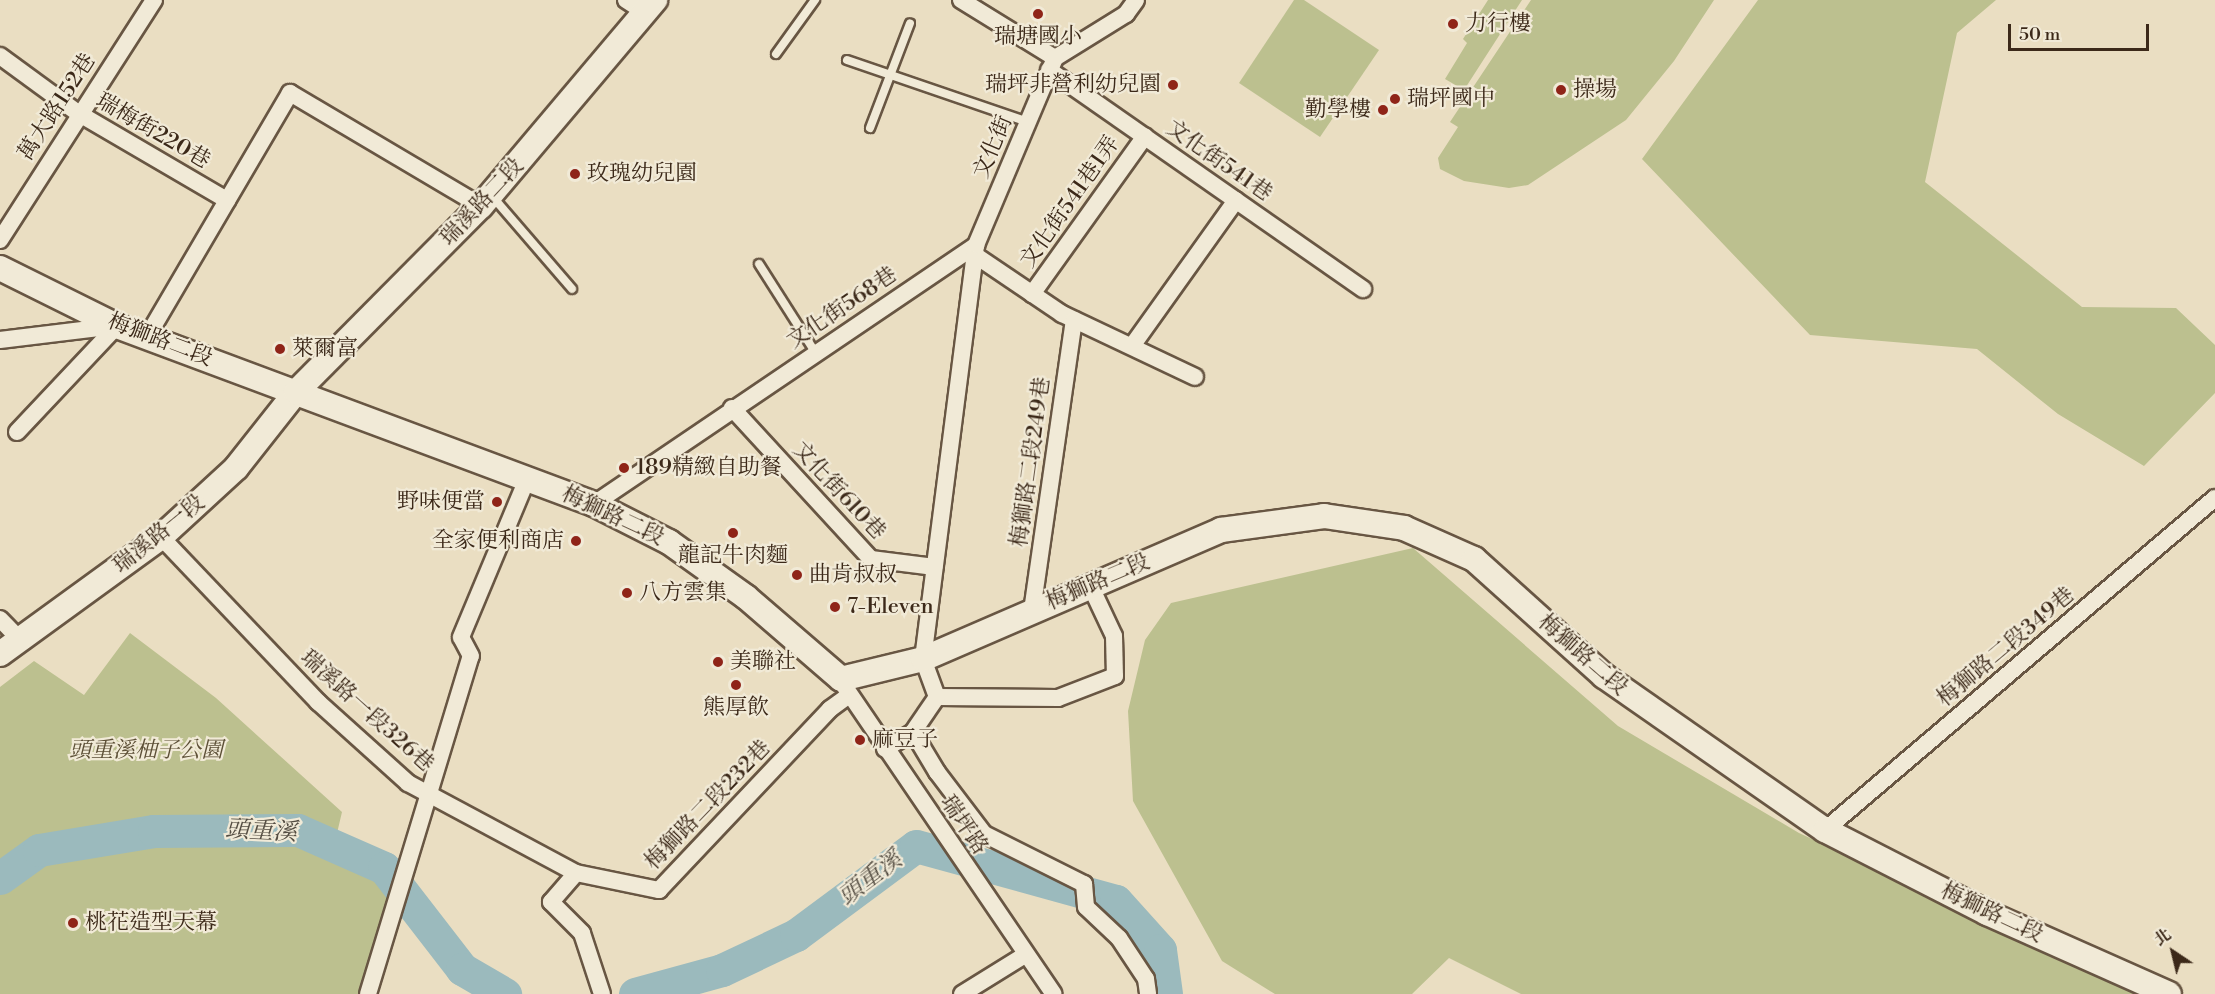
<!DOCTYPE html>
<meta charset="utf-8">
<style>
body{margin:0}
#map{position:relative;width:2215px;height:994px;overflow:hidden;background:#eadec2;font-family:"Libre Bodoni","Noto Serif TC",serif}
div>[style]{position:absolute}
.green>*{inset:0;background:#bcc08f}
.river>*{height:33px;margin:-16.5px;padding:0 16.5px;transform-origin:16.5px;border-radius:16.5px;background:#9bbabd}
.roads{filter:drop-shadow(2px 0 #685643) drop-shadow(-2px 0 #685643) drop-shadow(0 2px #685643) drop-shadow(0 -2px #685643)}
.lane>*{height:8px;margin:-4px;padding:0 4px;transform-origin:4px;border-radius:4px;background:#f1ead7}
.street>*{height:16px;margin:-8px;padding:0 8px;transform-origin:8px;border-radius:8px;background:#f1ead7}
.secondary>*{height:24px;margin:-12px;padding:0 12px;transform-origin:12px;border-radius:12px;background:#f1ead7}
.dots>*{width:16px;height:16px;translate:-50% -50%;box-sizing:border-box;border:3px solid #f1ead7;border-radius:50%}
span{translate:-50% -50%;white-space:nowrap;text-align:center;line-height:1.15;-webkit-text-stroke:4.5px #f1ead7;paint-order:stroke}
.poi-label{font-size:22px;color:#3c2919}
.left{translate:0 -50%;text-align:left}
.right{translate:-100% -50%;text-align:right}
.street-label{font-size:22px;color:#3c2919}
.park-label{font-size:22px;color:#5c4f36;font-style:italic}
.water-label{font-size:24px;color:#544d42;font-style:italic}
.north{position:absolute;left:2143px;top:922px;width:60px;height:60px;-webkit-text-stroke:4px #f1ead7;paint-order:stroke;rotate:325deg;font-size:16px;font-weight:700;line-height:24px;text-align:center;color:#3c2919}
.north::after{content:'';display:block;margin:auto;width:21px;height:27px;background:#3c2919;clip-path:polygon(50% 0,100% 100%,50% 72%,0 100%)}
.scale{position:absolute;left:2008px;top:24px;width:141px;height:27px;box-sizing:border-box;border:3px solid #3c2919;border-top:0;padding-left:8px;font-size:18px;line-height:21px;white-space:nowrap;color:#3c2919;-webkit-text-stroke:4px #f1ead7;paint-order:stroke}
</style>
<div id="map">
<div class="green">
<i style="clip-path:polygon(1294px 0,1304px 0,1379px 50px,1320px 137px,1239px 83px)"></i>
<i style="clip-path:polygon(1488px 0,1522px 0,1464px 90px,1445px 79px,1467px 43px,1463px 39px)"></i>
<i style="clip-path:polygon(1531px 0,1714px 0,1674px 61px,1626px 120px,1528px 185px,1509px 188px,1464px 181px,1440px 169px,1438px 158px,1458px 127px,1450px 122px)"></i>
<i style="clip-path:polygon(1758px 0,1996px 0,1957px 33px,1925px 182px,2082px 307px,2176px 308px,2215px 345px,2215px 393px,2144px 466px,2058px 414px,1977px 349px,1810px 335px,1642px 159px)"></i>
<i style="clip-path:polygon(1413px 548px,1618px 726px,1799px 833px,2149px 994px,1521px 994px,1449px 958px,1412px 994px,1275px 994px,1222px 961px,1133px 801px,1128px 711px,1145px 640px,1171px 603px)"></i>
<i style="clip-path:polygon(130px 633px,216px 698px,342px 812px,334px 846px,384px 868px,403px 892px,368px 994px,0 994px,0 687px,34px 661px,84px 695px)"></i>
</div>
<div class="river">
<i style="left:0;top:878px;width:48px;rotate:-35.7deg"></i>
<i style="left:39px;top:850px;width:117px;rotate:-9.4deg"></i>
<i style="left:154px;top:831px;width:144px;rotate:-0.4deg"></i>
<i style="left:298px;top:830px;width:94px;rotate:23.8deg"></i>
<i style="left:384px;top:868px;width:128px;rotate:52.3deg"></i>
<i style="left:462px;top:969px;width:50px;rotate:30.2deg"></i>
<i style="left:635px;top:994px;width:90px;rotate:-15.4deg"></i>
<i style="left:722px;top:970px;width:82px;rotate:-25.3deg"></i>
<i style="left:796px;top:935px;width:149px;rotate:-36.6deg"></i>
<i style="left:916px;top:846px;width:207px;rotate:15.4deg"></i>
<i style="left:1116px;top:901px;width:66px;rotate:48.1deg"></i>
<i style="left:1160px;top:950px;width:44px;rotate:82.2deg"></i>
</div>
<div class="roads">
<div class="lane">
<i style="left:776px;top:54px;width:67px;rotate:-54.2deg"></i>
<i style="left:847px;top:60px;width:191px;rotate:18.9deg"></i>
<i style="left:870px;top:128px;width:112px;rotate:-69.1deg"></i>
<i style="left:491px;top:195px;width:124px;rotate:49.2deg"></i>
<i style="left:759px;top:264px;width:104px;rotate:57.5deg"></i>
</div>
<div class="street">
<i style="left:626px;top:0;width:24px;rotate:33deg"></i>
<i style="left:961px;top:0;width:110px;rotate:31.7deg"></i>
<i style="left:0;top:56px;width:97px;rotate:36.2deg"></i>
<i style="left:78px;top:113px;width:173px;rotate:30.3deg"></i>
<i style="left:1049px;top:70px;width:383px;rotate:34.9deg"></i>
<i style="left:0;top:240px;width:285px;rotate:-57.3deg"></i>
<i style="left:975px;top:255px;width:105px;rotate:34.1deg"></i>
<i style="left:1062px;top:314px;width:147px;rotate:25.3deg"></i>
<i style="left:1032px;top:294px;width:194px;rotate:-54.4deg"></i>
<i style="left:147px;top:337px;width:283px;rotate:-59.6deg"></i>
<i style="left:290px;top:93px;width:222px;rotate:30.6deg"></i>
<i style="left:0;top:340px;width:116px;rotate:-6.9deg"></i>
<i style="left:1132px;top:346px;width:179px;rotate:-54.5deg"></i>
<i style="left:732px;top:408px;width:205px;rotate:47.4deg"></i>
<i style="left:871px;top:559px;width:64px;rotate:7.2deg"></i>
<i style="left:17px;top:432px;width:146px;rotate:-46.7deg"></i>
<i style="left:594px;top:504px;width:462px;rotate:-34.1deg"></i>
<i style="left:161px;top:537px;width:228px;rotate:46.4deg"></i>
<i style="left:318px;top:702px;width:121px;rotate:42deg"></i>
<i style="left:408px;top:783px;width:191px;rotate:28.2deg"></i>
<i style="left:1090px;top:585px;width:56px;rotate:64.8deg"></i>
<i style="left:1114px;top:636px;width:40px;rotate:88.6deg"></i>
<i style="left:1115px;top:676px;width:61px;rotate:158.9deg"></i>
<i style="left:1058px;top:698px;width:121px;rotate:-179.5deg"></i>
<i style="left:937px;top:697px;width:40px;rotate:-110.2deg"></i>
<i style="left:923px;top:659px;width:417px;rotate:-82.7deg"></i>
<i style="left:976px;top:245px;width:203px;rotate:-67.1deg"></i>
<i style="left:1055px;top:58px;width:84px;rotate:-31.8deg"></i>
<i style="left:1126px;top:14px;width:17px;rotate:-54deg"></i>
<i style="left:1032px;top:611px;width:294px;rotate:-81.8deg"></i>
<i style="left:0;top:619px;width:28px;rotate:46deg"></i>
<i style="left:845px;top:687px;width:371px;rotate:55.8deg"></i>
<i style="left:913px;top:732px;width:47px;rotate:59deg"></i>
<i style="left:937px;top:772px;width:78px;rotate:52.8deg"></i>
<i style="left:984px;top:834px;width:112px;rotate:26.6deg"></i>
<i style="left:1084px;top:884px;width:23px;rotate:85deg"></i>
<i style="left:1086px;top:907px;width:45px;rotate:43.2deg"></i>
<i style="left:1119px;top:938px;width:49px;rotate:56.6deg"></i>
<i style="left:1146px;top:979px;width:15px;rotate:82deg"></i>
<i style="left:885px;top:749px;width:33px;rotate:-31deg"></i>
<i style="left:913px;top:732px;width:42px;rotate:-55.6deg"></i>
<i style="left:1825px;top:830px;width:512px;rotate:-40.41deg"></i>
<i style="left:368px;top:994px;width:353px;rotate:-73.1deg"></i>
<i style="left:471px;top:656px;width:21px;rotate:-118deg"></i>
<i style="left:461px;top:637px;width:173px;rotate:-67.3deg"></i>
<i style="left:602px;top:994px;width:64px;rotate:-108.2deg"></i>
<i style="left:582px;top:933px;width:44px;rotate:-135deg"></i>
<i style="left:551px;top:902px;width:38px;rotate:-49deg"></i>
<i style="left:576px;top:873px;width:85px;rotate:11.6deg"></i>
<i style="left:659px;top:890px;width:249px;rotate:-46.6deg"></i>
<i style="left:830px;top:709px;width:24px;rotate:-36deg"></i>
<i style="left:962px;top:994px;width:74px;rotate:-31.8deg"></i>
</div>
<div class="secondary">
<i style="left:0;top:268px;width:131px;rotate:26.4deg"></i>
<i style="left:117px;top:326px;width:509px;rotate:20.46deg"></i>
<i style="left:594px;top:504px;width:84px;rotate:26.9deg"></i>
<i style="left:669px;top:542px;width:95px;rotate:35.5deg"></i>
<i style="left:746px;top:597px;width:125px;rotate:40.8deg"></i>
<i style="left:841px;top:679px;width:84px;rotate:-13.7deg"></i>
<i style="left:923px;top:659px;width:325px;rotate:-23.4deg"></i>
<i style="left:1221px;top:530px;width:104px;rotate:-7.7deg"></i>
<i style="left:1324px;top:516px;width:81px;rotate:8.5deg"></i>
<i style="left:1404px;top:528px;width:77px;rotate:23.9deg"></i>
<i style="left:1474px;top:559px;width:175px;rotate:42deg"></i>
<i style="left:1604px;top:676px;width:269px;rotate:34.9deg"></i>
<i style="left:1825px;top:830px;width:182px;rotate:27.1deg"></i>
<i style="left:1987px;top:913px;width:199px;rotate:24deg"></i>
<i style="left:0;top:654px;width:199px;rotate:-36deg"></i>
<i style="left:161px;top:537px;width:102px;rotate:-42.6deg"></i>
<i style="left:236px;top:468px;width:97px;rotate:-51.7deg"></i>
<i style="left:296px;top:392px;width:262px;rotate:-45.2deg"></i>
<i style="left:481px;top:206px;width:270px;rotate:-49.8deg"></i>
</div>
</div>
<div class="dots">
<i style="left:1038px;top:14px;background:#8f2418"></i>
<i style="left:1453px;top:24px;background:#8f2418"></i>
<i style="left:1173px;top:85px;background:#8f2418"></i>
<i style="left:1561px;top:90px;background:#8f2418"></i>
<i style="left:1395px;top:99px;background:#8f2418"></i>
<i style="left:1383px;top:110px;background:#8f2418"></i>
<i style="left:575px;top:174px;background:#8f2418"></i>
<i style="left:280px;top:349px;background:#8f2418"></i>
<i style="left:624px;top:468px;background:#8f2418"></i>
<i style="left:497px;top:502px;background:#8f2418"></i>
<i style="left:733px;top:533px;background:#8f2418"></i>
<i style="left:576px;top:541px;background:#8f2418"></i>
<i style="left:797px;top:575px;background:#8f2418"></i>
<i style="left:627px;top:593px;background:#8f2418"></i>
<i style="left:835px;top:607px;background:#8f2418"></i>
<i style="left:718px;top:662px;background:#8f2418"></i>
<i style="left:736px;top:685px;background:#8f2418"></i>
<i style="left:860px;top:740px;background:#8f2418"></i>
<i style="left:73px;top:923px;background:#8f2418"></i>
</div>
<div class="poi-label">
<span class="left" style="left:1465px;top:24px">力行樓</span>
<span style="left:1038px;top:37px">瑞塘國小</span>
<span class="right" style="left:1161px;top:85px">瑞坪非營利幼兒園</span>
<span class="left" style="left:1573px;top:90px">操場</span>
<span class="left" style="left:1407px;top:99px">瑞坪國中</span>
<span class="right" style="left:1371px;top:110px">勤學樓</span>
<span class="left" style="left:587px;top:174px">玫瑰幼兒園</span>
<span class="left" style="left:292px;top:349px">萊爾富</span>
<span class="left" style="left:636px;top:468px">189精緻自助餐</span>
<span class="right" style="left:485px;top:502px">野味便當</span>
<span class="right" style="left:564px;top:541px">全家便利商店</span>
<span style="left:733px;top:556px">龍記牛肉麵</span>
<span class="left" style="left:809px;top:575px">曲肯叔叔</span>
<span class="left" style="left:639px;top:593px">八方雲集</span>
<span class="left" style="left:847px;top:607px">7-Eleven</span>
<span class="left" style="left:730px;top:662px">美聯社</span>
<span style="left:736px;top:708px">熊厚飲</span>
<span class="left" style="left:872px;top:740px">麻豆子</span>
<span class="left" style="left:85px;top:923px">桃花造型天幕</span>
</div>
<div class="street-label">
<span style="left:57px;top:107px;rotate:-57deg">萬大路152巷</span>
<span style="left:153px;top:131px;rotate:30deg">瑞梅街220巷</span>
<span style="left:993px;top:147px;rotate:-67deg">文化街</span>
<span style="left:1219px;top:161px;rotate:35deg">文化街541巷</span>
<span style="left:482px;top:202px;rotate:-47deg">瑞溪路二段</span>
<span style="left:1070px;top:202px;rotate:-55deg">文化街541巷1弄</span>
<span style="left:842px;top:308px;rotate:-34deg">文化街568巷</span>
<span style="left:160px;top:340px;rotate:21deg">梅獅路二段</span>
<span style="left:1031px;top:462px;rotate:-82deg">梅獅路二段249巷</span>
<span style="left:839px;top:491px;rotate:47deg">文化街610巷</span>
<span style="left:613px;top:516px;rotate:25deg">梅獅路二段</span>
<span style="left:159px;top:534px;rotate:-39deg">瑞溪路一段</span>
<span style="left:1098px;top:582px;rotate:-23deg">梅獅路二段</span>
<span style="left:2006px;top:647px;rotate:-40deg">梅獅路二段349巷</span>
<span style="left:1583px;top:655px;rotate:41deg">梅獅路二段</span>
<span style="left:367px;top:711px;rotate:42deg">瑞溪路一段326巷</span>
<span style="left:708px;top:805px;rotate:-46deg">梅獅路二段232巷</span>
<span style="left:964px;top:825px;rotate:56deg">瑞坪路</span>
<span style="left:1992px;top:913px;rotate:25deg">梅獅路二段</span>
</div>
<div class="park-label">
<span style="left:146px;top:751px">頭重溪柚子公園</span>
</div>
<div class="water-label">
<span style="left:261px;top:832px;rotate:3deg">頭重溪</span>
<span style="left:871px;top:879px;rotate:-37deg">頭重溪</span>
</div>
<div class="north">北</div>
<div class="scale">50 m</div>
</div>
